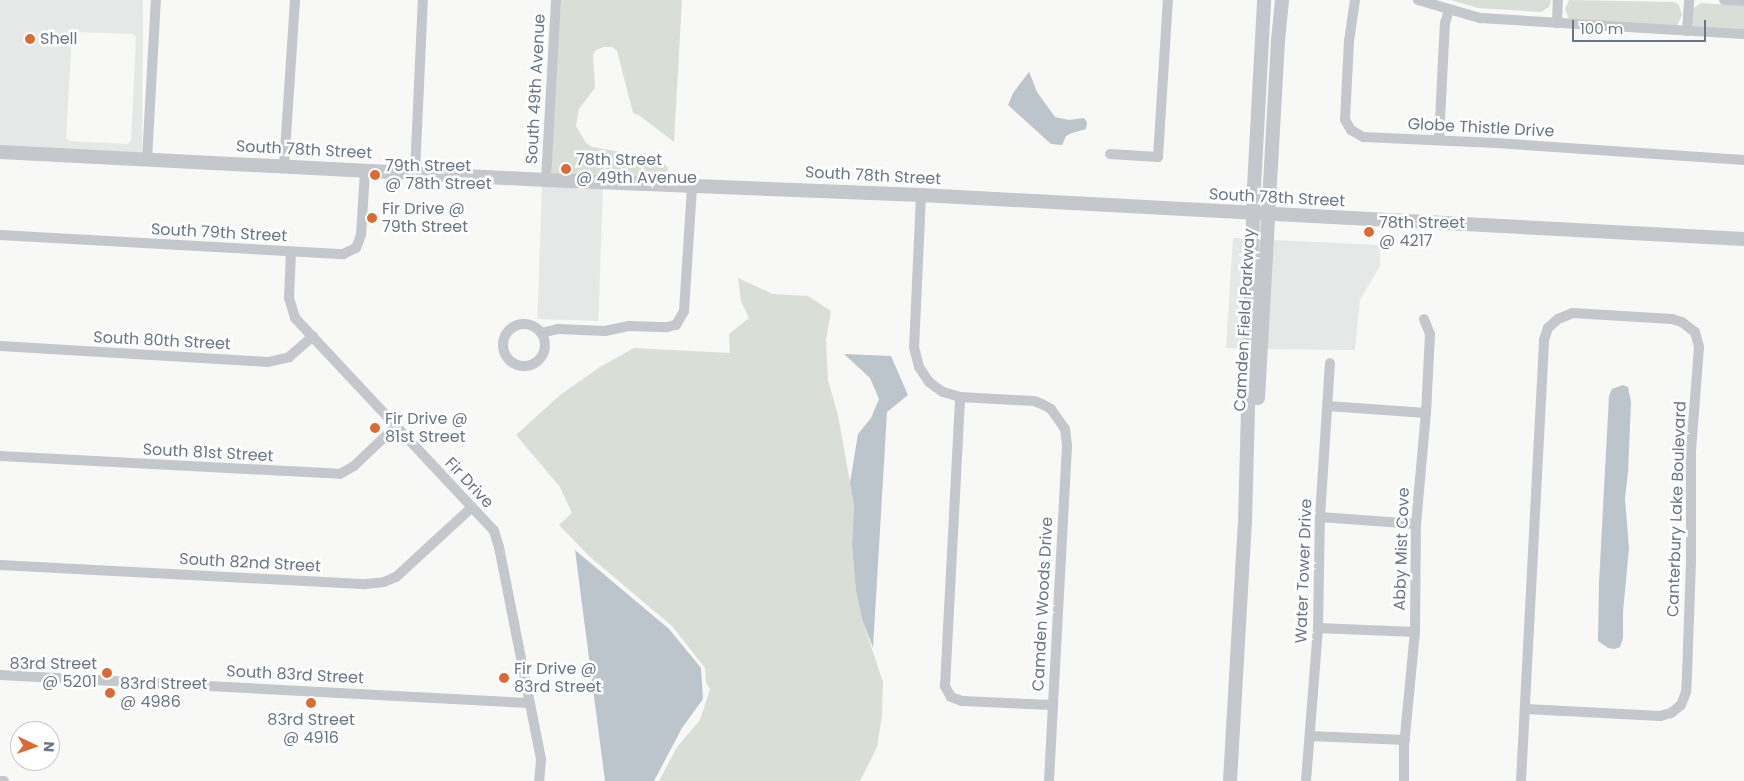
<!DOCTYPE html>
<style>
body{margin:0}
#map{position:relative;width:1744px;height:781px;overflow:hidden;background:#f8f8f6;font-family:Poppins,sans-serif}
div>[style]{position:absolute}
.built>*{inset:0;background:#e6e7e7;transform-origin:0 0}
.green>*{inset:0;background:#d9dfd7}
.water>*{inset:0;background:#bcc5cb}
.minor>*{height:10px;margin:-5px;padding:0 5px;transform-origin:5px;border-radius:5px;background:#c4c7cb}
.minor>.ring{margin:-5px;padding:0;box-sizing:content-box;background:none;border:10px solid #c4c7cb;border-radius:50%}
.tertiary>*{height:14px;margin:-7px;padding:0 7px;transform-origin:7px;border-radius:7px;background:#c4c7cb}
.dots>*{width:14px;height:14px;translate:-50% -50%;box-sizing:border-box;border:2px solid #fff;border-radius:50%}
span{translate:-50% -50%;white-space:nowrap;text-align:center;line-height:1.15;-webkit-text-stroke:5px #fff;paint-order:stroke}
.poi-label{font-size:16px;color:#697685}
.left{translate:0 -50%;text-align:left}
.right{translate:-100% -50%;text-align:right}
.street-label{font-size:16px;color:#697685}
.north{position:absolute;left:10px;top:721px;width:50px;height:50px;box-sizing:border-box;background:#fff;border:1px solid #c3c8ce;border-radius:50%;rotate:93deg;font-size:14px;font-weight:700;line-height:20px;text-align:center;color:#697685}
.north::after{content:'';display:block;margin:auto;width:18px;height:22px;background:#db6b33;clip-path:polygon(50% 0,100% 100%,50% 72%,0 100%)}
.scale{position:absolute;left:1572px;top:20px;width:134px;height:22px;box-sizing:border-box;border:2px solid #697685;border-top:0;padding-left:6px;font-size:15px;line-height:18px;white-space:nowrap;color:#697685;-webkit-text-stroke:4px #fff;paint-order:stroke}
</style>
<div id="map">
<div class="built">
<i style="clip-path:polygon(evenodd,0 0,143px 0,142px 154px,0 147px,0 0,74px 32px,132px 34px,136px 37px,131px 140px,128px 144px,70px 141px,66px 138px,72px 35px,74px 32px)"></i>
<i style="left:542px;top:185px;width:61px;height:134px;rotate:2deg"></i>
<i style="clip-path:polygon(1233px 238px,1247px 238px,1245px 349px,1226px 348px)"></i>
<i style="clip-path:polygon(1272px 240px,1380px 245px,1380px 266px,1360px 300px,1355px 350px,1266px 349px)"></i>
</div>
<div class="green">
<i style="clip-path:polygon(561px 0,682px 0,674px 142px,640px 116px,633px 113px,617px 51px,612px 47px,604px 47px,596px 50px,593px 54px,595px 88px,579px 109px,576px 126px,586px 143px,592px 147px,660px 159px,668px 168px,668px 180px,551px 175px)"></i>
<i style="clip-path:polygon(1451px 0,1551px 0,1549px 7px,1541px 12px,1478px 8px)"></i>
<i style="clip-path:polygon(1569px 0,1674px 2px,1679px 5px,1682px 15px,1677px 26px,1569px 19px,1565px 9px)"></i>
<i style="clip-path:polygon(1701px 3px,1744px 6px,1744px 31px,1694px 27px,1691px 23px,1692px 9px)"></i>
<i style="clip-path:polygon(738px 278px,773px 294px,808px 296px,831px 311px,826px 340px,828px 380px,838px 415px,854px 505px,852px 545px,856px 591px,862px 619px,883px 682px,882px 716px,877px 747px,860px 781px,659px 781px,677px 747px,700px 720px,710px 689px,706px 683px,705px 668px,672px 626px,589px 556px,559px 525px,572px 513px,560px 487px,516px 435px,560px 395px,600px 367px,634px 348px,730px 353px,729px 334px,749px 318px,741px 301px)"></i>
</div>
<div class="water">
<i style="clip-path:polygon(1028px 69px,1037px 92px,1055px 117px,1069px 120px,1084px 118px,1087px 122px,1086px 129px,1072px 133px,1066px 136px,1062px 145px,1051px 144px,1008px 105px,1013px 93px,1029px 72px)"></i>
<i style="clip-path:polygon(844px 354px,891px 356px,908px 395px,887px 412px,873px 648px,862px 619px,856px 591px,852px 545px,854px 505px,850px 483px,858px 434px,871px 418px,879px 399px,870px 378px)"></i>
<i style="clip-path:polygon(1623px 385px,1628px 387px,1631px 402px,1628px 472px,1625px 499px,1629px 548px,1623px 612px,1623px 638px,1620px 647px,1615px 649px,1608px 648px,1598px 641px,1599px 583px,1609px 396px,1612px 389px)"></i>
<i style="clip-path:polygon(575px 550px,669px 629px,701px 668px,703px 699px,682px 728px,654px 781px,605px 781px)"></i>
</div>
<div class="minor">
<i style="left:1355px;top:0;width:41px;rotate:98.3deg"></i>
<i style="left:1349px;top:41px;width:79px;rotate:92.9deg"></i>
<i style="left:1345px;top:120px;width:12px;rotate:59deg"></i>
<i style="left:1351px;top:130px;width:14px;rotate:30deg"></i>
<i style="left:1363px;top:137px;width:133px;rotate:2.6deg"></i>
<i style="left:1496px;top:143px;width:249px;rotate:3.9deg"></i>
<i style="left:1418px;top:0;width:65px;rotate:16.2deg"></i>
<i style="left:1480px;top:18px;width:264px;rotate:3.5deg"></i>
<i style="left:1724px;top:0;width:20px;rotate:3deg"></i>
<i style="left:1557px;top:23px;width:23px;rotate:-88deg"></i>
<i style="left:1687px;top:31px;width:31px;rotate:-86deg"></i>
<i style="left:1439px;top:140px;width:117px;rotate:-87.1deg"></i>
<i style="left:1445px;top:23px;width:13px;rotate:-72deg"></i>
<i style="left:1110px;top:154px;width:48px;rotate:3.6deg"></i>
<i style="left:1158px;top:157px;width:157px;rotate:-86.4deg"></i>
<i style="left:147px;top:159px;width:159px;rotate:-86.8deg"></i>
<i style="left:284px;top:166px;width:166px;rotate:-86.2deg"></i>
<i style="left:415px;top:173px;width:173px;rotate:-87.4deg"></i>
<i style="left:546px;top:180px;width:180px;rotate:-86.8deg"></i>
<i style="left:921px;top:195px;width:152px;rotate:92.6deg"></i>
<i style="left:914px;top:347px;width:21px;rotate:76deg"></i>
<i style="left:919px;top:367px;width:18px;rotate:56deg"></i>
<i style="left:929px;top:382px;width:17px;rotate:36deg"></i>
<i style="left:943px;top:392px;width:18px;rotate:16deg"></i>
<i style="left:960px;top:397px;width:74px;rotate:3.1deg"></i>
<i style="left:1034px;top:401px;width:9px;rotate:21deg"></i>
<i style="left:1042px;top:404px;width:10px;rotate:29deg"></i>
<i style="left:1051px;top:409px;width:24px;rotate:55deg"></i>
<i style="left:1065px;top:429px;width:17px;rotate:83deg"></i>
<i style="left:1067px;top:446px;width:259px;rotate:93.1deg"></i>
<i style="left:1053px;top:705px;width:91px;rotate:-177.5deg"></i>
<i style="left:962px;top:701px;width:12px;rotate:-160deg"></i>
<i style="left:951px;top:697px;width:13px;rotate:-119deg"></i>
<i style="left:945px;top:686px;width:289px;rotate:-87deg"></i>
<i style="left:0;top:235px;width:344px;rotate:3.2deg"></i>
<i style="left:343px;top:254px;width:14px;rotate:-25deg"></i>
<i style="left:356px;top:248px;width:14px;rotate:-69deg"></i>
<i style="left:361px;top:235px;width:64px;rotate:-86.4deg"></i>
<i style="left:291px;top:252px;width:46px;rotate:92.5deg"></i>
<i style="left:289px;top:298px;width:21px;rotate:73deg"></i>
<i style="left:295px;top:318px;width:291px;rotate:46.9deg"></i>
<i style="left:494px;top:531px;width:17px;rotate:73deg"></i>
<i style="left:499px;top:547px;width:217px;rotate:78.8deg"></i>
<i style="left:541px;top:760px;width:21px;rotate:95deg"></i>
<i class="ring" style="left:503px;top:324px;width:32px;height:32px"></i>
<i style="left:541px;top:333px;width:18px;rotate:-13deg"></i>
<i style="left:559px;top:329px;width:46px;rotate:2.5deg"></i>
<i style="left:605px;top:331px;width:25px;rotate:-12deg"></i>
<i style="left:629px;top:326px;width:38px;rotate:2deg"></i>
<i style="left:667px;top:327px;width:9px;rotate:-13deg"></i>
<i style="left:676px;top:325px;width:16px;rotate:-60deg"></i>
<i style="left:684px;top:311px;width:125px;rotate:-86.3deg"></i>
<i style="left:0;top:346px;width:268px;rotate:3.4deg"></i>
<i style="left:268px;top:362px;width:22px;rotate:-13deg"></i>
<i style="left:289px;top:357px;width:32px;rotate:-41deg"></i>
<i style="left:1328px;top:406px;width:98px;rotate:4.1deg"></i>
<i style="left:0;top:456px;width:340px;rotate:3deg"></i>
<i style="left:340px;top:474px;width:16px;rotate:-30deg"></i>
<i style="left:354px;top:466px;width:58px;rotate:-43.6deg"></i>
<i style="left:1320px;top:517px;width:96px;rotate:4.2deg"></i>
<i style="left:0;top:565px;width:366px;rotate:3deg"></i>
<i style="left:366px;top:584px;width:18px;rotate:-6deg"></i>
<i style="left:384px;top:582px;width:13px;rotate:-23deg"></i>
<i style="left:396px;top:577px;width:102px;rotate:-42.6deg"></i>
<i style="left:1318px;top:628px;width:97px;rotate:2.4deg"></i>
<i style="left:0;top:675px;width:530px;rotate:3.03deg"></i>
<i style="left:1310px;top:736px;width:95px;rotate:2.4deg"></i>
<i style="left:0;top:781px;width:4px"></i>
<i style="left:1049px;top:781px;width:76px;rotate:-87deg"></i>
<i style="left:1306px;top:781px;width:153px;rotate:-85.5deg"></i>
<i style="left:1318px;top:628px;width:111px;rotate:-89deg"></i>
<i style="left:1320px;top:517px;width:154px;rotate:-86.3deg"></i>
<i style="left:1404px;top:781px;width:35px;rotate:-90deg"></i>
<i style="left:1404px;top:746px;width:115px;rotate:-84.5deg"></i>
<i style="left:1415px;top:632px;width:108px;rotate:-89.5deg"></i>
<i style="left:1416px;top:524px;width:111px;rotate:-84.9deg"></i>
<i style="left:1426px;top:413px;width:79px;rotate:-87.1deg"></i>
<i style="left:1430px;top:334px;width:16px;rotate:-112deg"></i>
<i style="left:1521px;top:781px;width:442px;rotate:-87deg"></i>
<i style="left:1544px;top:340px;width:13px;rotate:-72deg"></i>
<i style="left:1548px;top:328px;width:13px;rotate:-42deg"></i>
<i style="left:1558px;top:319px;width:16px;rotate:-22deg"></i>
<i style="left:1573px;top:313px;width:99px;rotate:3.5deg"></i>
<i style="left:1672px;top:319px;width:10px;rotate:17deg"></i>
<i style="left:1682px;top:322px;width:16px;rotate:38deg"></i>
<i style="left:1695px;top:332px;width:16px;rotate:75deg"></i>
<i style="left:1699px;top:347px;width:104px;rotate:94.4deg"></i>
<i style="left:1691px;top:451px;width:110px;rotate:90deg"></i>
<i style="left:1691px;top:561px;width:114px;rotate:92deg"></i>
<i style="left:1687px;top:675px;width:17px;rotate:93deg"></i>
<i style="left:1686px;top:692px;width:14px;rotate:111deg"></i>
<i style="left:1681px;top:705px;width:13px;rotate:141deg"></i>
<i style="left:1671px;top:713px;width:11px;rotate:165deg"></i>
<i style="left:1660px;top:716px;width:134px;rotate:-177deg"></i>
</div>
<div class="tertiary">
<i style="left:0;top:152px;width:547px;rotate:2.94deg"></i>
<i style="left:546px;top:180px;width:375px;rotate:2.3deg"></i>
<i style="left:921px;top:195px;width:824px;rotate:3.06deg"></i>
<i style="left:1258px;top:398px;width:358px;rotate:-86.8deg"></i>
<i style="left:1278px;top:41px;width:41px;rotate:-84.4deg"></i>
<i style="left:1230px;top:781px;width:258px;rotate:-86.7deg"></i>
<i style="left:1245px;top:523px;width:336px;rotate:-88.5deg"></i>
<i style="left:1254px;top:187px;width:187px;rotate:-86.9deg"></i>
</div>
<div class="dots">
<i style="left:30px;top:39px;background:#db6b33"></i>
<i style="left:566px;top:169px;background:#db6b33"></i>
<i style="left:375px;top:175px;background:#db6b33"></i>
<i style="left:372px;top:218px;background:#db6b33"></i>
<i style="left:1369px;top:232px;background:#db6b33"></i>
<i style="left:375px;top:428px;background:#db6b33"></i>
<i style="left:107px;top:673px;background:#db6b33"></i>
<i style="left:504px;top:678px;background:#db6b33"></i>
<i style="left:110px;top:693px;background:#db6b33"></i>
<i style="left:311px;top:703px;background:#db6b33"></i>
</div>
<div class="poi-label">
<span class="left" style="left:40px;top:39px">Shell</span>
<span class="left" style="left:576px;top:169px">78th Street<br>@ 49th Avenue</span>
<span class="left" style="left:385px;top:175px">79th Street<br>@ 78th Street</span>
<span class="left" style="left:382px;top:218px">Fir Drive @<br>79th Street</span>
<span class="left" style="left:1379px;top:232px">78th Street<br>@ 4217</span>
<span class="left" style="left:385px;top:428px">Fir Drive @<br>81st Street</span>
<span class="right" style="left:97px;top:673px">83rd Street<br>@ 5201</span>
<span class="left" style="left:514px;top:678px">Fir Drive @<br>83rd Street</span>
<span class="left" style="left:120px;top:693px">83rd Street<br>@ 4986</span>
<span style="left:311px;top:729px">83rd Street<br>@ 4916</span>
</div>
<div class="street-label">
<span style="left:536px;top:89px;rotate:-87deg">South 49th Avenue</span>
<span style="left:1481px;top:128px;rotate:3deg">Globe Thistle Drive</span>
<span style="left:304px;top:150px;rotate:3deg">South 78th Street</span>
<span style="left:873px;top:176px;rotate:3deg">South 78th Street</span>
<span style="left:1277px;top:198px;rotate:3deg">South 78th Street</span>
<span style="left:219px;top:233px;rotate:3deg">South 79th Street</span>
<span style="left:1245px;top:320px;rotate:-87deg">Camden Field Parkway</span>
<span style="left:162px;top:341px;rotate:3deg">South 80th Street</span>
<span style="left:208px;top:453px;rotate:3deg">South 81st Street</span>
<span style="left:469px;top:483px;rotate:47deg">Fir Drive</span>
<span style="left:1677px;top:509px;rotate:-88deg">Canterbury Lake Boulevard</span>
<span style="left:1402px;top:549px;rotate:-88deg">Abby Mist Cove</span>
<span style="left:250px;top:563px;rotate:3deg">South 82nd Street</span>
<span style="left:1304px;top:571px;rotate:-88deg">Water Tower Drive</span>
<span style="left:1043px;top:604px;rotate:-87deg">Camden Woods Drive</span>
<span style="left:295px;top:675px;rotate:3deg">South 83rd Street</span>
</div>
<div class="north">N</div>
<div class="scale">100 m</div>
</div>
